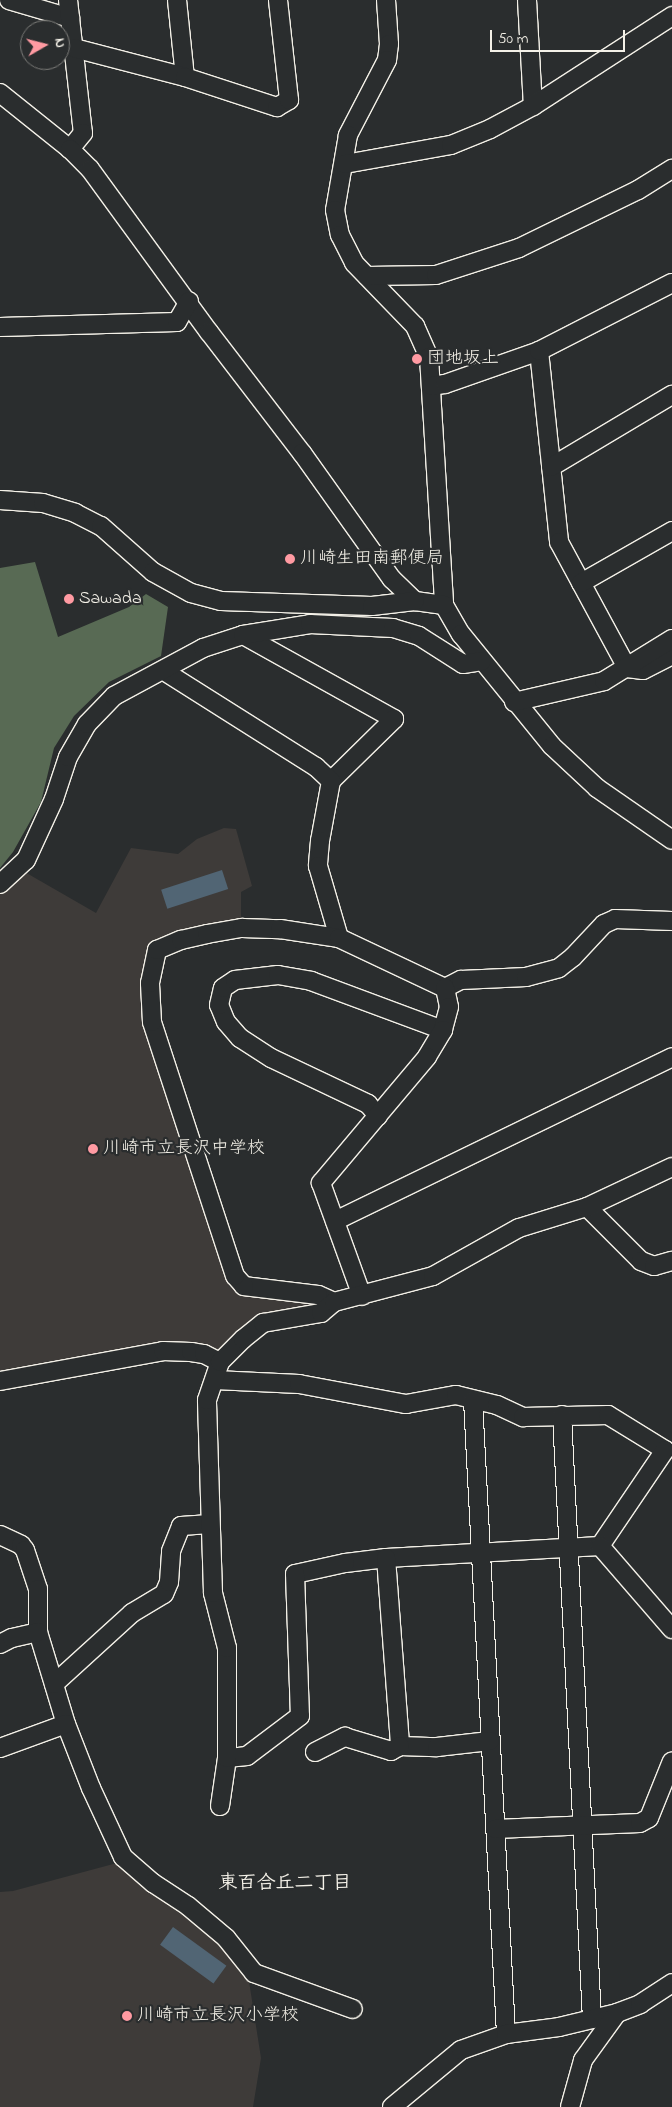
<!DOCTYPE html>
<meta charset="utf-8">
<style>
body{margin:0}
#map{position:relative;width:672px;height:2107px;overflow:hidden;background:#2a2d2e;font-family:"Indie Flower","Klee One",sans-serif}
div>[style]{position:absolute}
.built>*{inset:0;background:#3e3b39}
.green>*{inset:0;background:#586a54}
.water>*{inset:0;background:#516574;transform-origin:0 0}
.roads{filter:drop-shadow(1px 0 #f4f1e8) drop-shadow(-1px 0 #f4f1e8) drop-shadow(0 1px #f4f1e8) drop-shadow(0 -1px #f4f1e8)}
.minor>*{height:18px;margin:-9px;padding:0 9px;transform-origin:9px;border-radius:9px;background:#2a2d2e}
.dots>*{width:14px;height:14px;translate:-50% -50%;box-sizing:border-box;border:2px solid #2a2d2e;border-radius:50%}
span{translate:-50% -50%;white-space:nowrap;text-align:center;line-height:1.15;-webkit-text-stroke:4.5px #2a2d2e;paint-order:stroke}
.poi-label{font-size:18px;color:#f4f1e8}
.left{translate:0 -50%;text-align:left}
.neighbourhood-label{font-size:19px;color:#f4f1e8;font-weight:700}
.north{position:absolute;left:20px;top:20px;width:50px;height:50px;box-sizing:border-box;background:#2a2d2e;border:1px solid #7b7b78;border-radius:50%;rotate:82deg;font-size:14px;font-weight:700;line-height:20px;text-align:center;color:#f4f1e8}
.north::after{content:'';display:block;margin:auto;width:18px;height:22px;background:#ff9aa2;clip-path:polygon(50% 0,100% 100%,50% 72%,0 100%)}
.scale{position:absolute;left:490px;top:30px;width:135px;height:22px;box-sizing:border-box;border:2px solid #f4f1e8;border-top:0;padding-left:6px;font-size:15px;line-height:18px;white-space:nowrap;color:#f4f1e8;-webkit-text-stroke:4px #2a2d2e;paint-order:stroke}
</style>
<div id="map">
<div class="built">
<i style="clip-path:polygon(224px 828px,236px 829px,252px 886px,241px 892px,241px 922px,171px 938px,148px 946px,140px 987px,141px 1012px,229px 1286px,241px 1293px,317px 1302px,319px 1305px,260px 1316px,219px 1352px,95px 1356px,0 1372px,0 893px,5px 891px,23px 871px,96px 913px,131px 848px,178px 854px,197px 839px)"></i>
<i style="clip-path:polygon(117px 1863px,224px 1944px,248px 1975px,261px 2058px,253px 2107px,0 2107px,0 1892px,13px 1891px)"></i>
</div>
<div class="green">
<i style="clip-path:polygon(35px 562px,58px 637px,129px 607px,146px 594px,168px 607px,161px 656px,109px 682px,74px 716px,54px 748px,41px 802px,13px 852px,0 868px,0 568px)"></i>
</div>
<div class="water">
<i style="left:222px;top:870px;width:20px;height:64px;rotate:72deg"></i>
<i style="left:173px;top:1927px;width:66px;height:22px;rotate:36deg"></i>
</div>
<div class="roads">
<div class="minor">
<i style="left:9px;top:0;width:64px;rotate:16.4deg"></i>
<i style="left:68px;top:0;width:134px;rotate:83.6deg"></i>
<i style="left:83px;top:133px;width:21px;rotate:129deg"></i>
<i style="left:177px;top:0;width:77px;rotate:84.1deg"></i>
<i style="left:386px;top:0;width:44px;rotate:86.1deg"></i>
<i style="left:389px;top:44px;width:16px;rotate:97deg"></i>
<i style="left:387px;top:60px;width:85px;rotate:117.5deg"></i>
<i style="left:348px;top:135px;width:76px;rotate:99.8deg"></i>
<i style="left:335px;top:210px;width:25px;rotate:79deg"></i>
<i style="left:340px;top:235px;width:31px;rotate:63deg"></i>
<i style="left:354px;top:263px;width:88px;rotate:45.9deg"></i>
<i style="left:415px;top:326px;width:34px;rotate:66deg"></i>
<i style="left:429px;top:357px;width:248px;rotate:86.5deg"></i>
<i style="left:444px;top:605px;width:34px;rotate:60deg"></i>
<i style="left:461px;top:634px;width:144px;rotate:50.9deg"></i>
<i style="left:552px;top:746px;width:62px;rotate:43deg"></i>
<i style="left:597px;top:788px;width:91px;rotate:34.7deg"></i>
<i style="left:527px;top:0;width:106px;rotate:86.8deg"></i>
<i style="left:74px;top:48px;width:115px;rotate:14.6deg"></i>
<i style="left:185px;top:77px;width:97px;rotate:18.1deg"></i>
<i style="left:277px;top:107px;width:14px;rotate:-30deg"></i>
<i style="left:289px;top:100px;width:101px;rotate:-96.3deg"></i>
<i style="left:0;top:93px;width:90px;rotate:38.7deg"></i>
<i style="left:70px;top:149px;width:28px;rotate:45deg"></i>
<i style="left:90px;top:169px;width:202px;rotate:53.9deg"></i>
<i style="left:209px;top:332px;width:153px;rotate:52.5deg"></i>
<i style="left:302px;top:453px;width:155px;rotate:54.5deg"></i>
<i style="left:392px;top:579px;width:32px;rotate:44deg"></i>
<i style="left:415px;top:601px;width:29px;rotate:8deg"></i>
<i style="left:345px;top:164px;width:108px;rotate:-10.2deg"></i>
<i style="left:451px;top:145px;width:42px;rotate:-22.3deg"></i>
<i style="left:490px;top:129px;width:49px;rotate:-28.1deg"></i>
<i style="left:533px;top:106px;width:166px;rotate:-32.9deg"></i>
<i style="left:367px;top:276px;width:69px;rotate:-0.8deg"></i>
<i style="left:436px;top:275px;width:87px;rotate:-18deg"></i>
<i style="left:519px;top:248px;width:132px;rotate:-26deg"></i>
<i style="left:638px;top:190px;width:40px;rotate:-32deg"></i>
<i style="left:0;top:327px;width:177px;rotate:-1.6deg"></i>
<i style="left:177px;top:322px;width:24px;rotate:-60deg"></i>
<i style="left:539px;top:351px;width:192px;rotate:84deg"></i>
<i style="left:559px;top:542px;width:143px;rotate:61.6deg"></i>
<i style="left:627px;top:668px;width:16px;rotate:7deg"></i>
<i style="left:643px;top:670px;width:33px;rotate:-27deg"></i>
<i style="left:432px;top:386px;width:13px;rotate:-9deg"></i>
<i style="left:445px;top:384px;width:100px;rotate:-19.3deg"></i>
<i style="left:539px;top:351px;width:149px;rotate:-27.1deg"></i>
<i style="left:551px;top:467px;width:141px;rotate:-30.8deg"></i>
<i style="left:0;top:500px;width:43px;rotate:4deg"></i>
<i style="left:43px;top:503px;width:34px;rotate:17deg"></i>
<i style="left:75px;top:513px;width:29px;rotate:27deg"></i>
<i style="left:101px;top:526px;width:69px;rotate:41.5deg"></i>
<i style="left:153px;top:572px;width:43px;rotate:28.9deg"></i>
<i style="left:191px;top:593px;width:31px;rotate:15deg"></i>
<i style="left:221px;top:601px;width:151px;rotate:1.9deg"></i>
<i style="left:372px;top:606px;width:43px;rotate:-6.6deg"></i>
<i style="left:581px;top:583px;width:105px;rotate:-29.7deg"></i>
<i style="left:243px;top:635px;width:173px;rotate:29.1deg"></i>
<i style="left:394px;top:719px;width:88px;rotate:135.5deg"></i>
<i style="left:331px;top:781px;width:61px;rotate:100.4deg"></i>
<i style="left:320px;top:841px;width:25px;rotate:95deg"></i>
<i style="left:318px;top:866px;width:75px;rotate:73.7deg"></i>
<i style="left:164px;top:671px;width:180px;rotate:32.3deg"></i>
<i style="left:316px;top:767px;width:21px;rotate:43deg"></i>
<i style="left:514px;top:702px;width:92px;rotate:-13.1deg"></i>
<i style="left:604px;top:681px;width:80px;rotate:-31.7deg"></i>
<i style="left:0;top:884px;width:35px;rotate:-43deg"></i>
<i style="left:26px;top:860px;width:67px;rotate:-65.3deg"></i>
<i style="left:54px;top:799px;width:44px;rotate:-71.6deg"></i>
<i style="left:68px;top:757px;width:38px;rotate:-60deg"></i>
<i style="left:87px;top:724px;width:39px;rotate:-46deg"></i>
<i style="left:114px;top:696px;width:101px;rotate:-28.3deg"></i>
<i style="left:203px;top:648px;width:42px;rotate:-18deg"></i>
<i style="left:243px;top:635px;width:68px;rotate:-9.3deg"></i>
<i style="left:310px;top:624px;width:83px;rotate:2.8deg"></i>
<i style="left:393px;top:628px;width:27px;rotate:17deg"></i>
<i style="left:419px;top:636px;width:52px;rotate:32.5deg"></i>
<i style="left:463px;top:664px;width:19px;rotate:-9deg"></i>
<i style="left:445px;top:988px;width:18px;rotate:-27deg"></i>
<i style="left:461px;top:980px;width:65px;rotate:-2.6deg"></i>
<i style="left:526px;top:977px;width:34px;rotate:-15deg"></i>
<i style="left:559px;top:968px;width:18px;rotate:-38deg"></i>
<i style="left:573px;top:957px;width:45px;rotate:-46.8deg"></i>
<i style="left:604px;top:924px;width:12px;rotate:-24deg"></i>
<i style="left:615px;top:919px;width:57px;rotate:2deg"></i>
<i style="left:378px;top:1116px;width:16px;rotate:-130deg"></i>
<i style="left:368px;top:1104px;width:107px;rotate:-154.6deg"></i>
<i style="left:271px;top:1058px;width:37px;rotate:-147deg"></i>
<i style="left:240px;top:1038px;width:21px;rotate:-131deg"></i>
<i style="left:226px;top:1022px;width:18px;rotate:-112deg"></i>
<i style="left:219px;top:1005px;width:17px;rotate:-77deg"></i>
<i style="left:223px;top:988px;width:14px;rotate:-34deg"></i>
<i style="left:235px;top:980px;width:43px;rotate:-6.6deg"></i>
<i style="left:278px;top:975px;width:34px;rotate:10deg"></i>
<i style="left:311px;top:981px;width:141px;rotate:20.4deg"></i>
<i style="left:587px;top:1207px;width:76px;rotate:45deg"></i>
<i style="left:641px;top:1261px;width:14px;rotate:21deg"></i>
<i style="left:654px;top:1266px;width:19px;rotate:-16deg"></i>
<i style="left:335px;top:1221px;width:375px;rotate:-25.9deg"></i>
<i style="left:334px;top:1302px;width:17px;rotate:-156deg"></i>
<i style="left:318px;top:1295px;width:75px;rotate:-173.1deg"></i>
<i style="left:244px;top:1286px;width:13px;rotate:-132deg"></i>
<i style="left:235px;top:1276px;width:267px;rotate:-108.1deg"></i>
<i style="left:152px;top:1022px;width:39px;rotate:-93deg"></i>
<i style="left:150px;top:983px;width:34px;rotate:-78deg"></i>
<i style="left:157px;top:950px;width:26px;rotate:-23deg"></i>
<i style="left:181px;top:940px;width:27px;rotate:-13deg"></i>
<i style="left:207px;top:934px;width:36px;rotate:-10deg"></i>
<i style="left:242px;top:928px;width:38px;rotate:2deg"></i>
<i style="left:280px;top:929px;width:60px;rotate:8.7deg"></i>
<i style="left:339px;top:938px;width:117px;rotate:25.3deg"></i>
<i style="left:445px;top:988px;width:19px;rotate:78deg"></i>
<i style="left:449px;top:1007px;width:24px;rotate:105deg"></i>
<i style="left:443px;top:1030px;width:31px;rotate:121deg"></i>
<i style="left:427px;top:1057px;width:165px;rotate:130.1deg"></i>
<i style="left:321px;top:1183px;width:120px;rotate:70.1deg"></i>
<i style="left:215px;top:1380px;width:84px;rotate:2.7deg"></i>
<i style="left:299px;top:1384px;width:109px;rotate:10.6deg"></i>
<i style="left:406px;top:1404px;width:51px;rotate:-10.2deg"></i>
<i style="left:456px;top:1395px;width:42px;rotate:13.7deg"></i>
<i style="left:497px;top:1405px;width:29px;rotate:25deg"></i>
<i style="left:523px;top:1417px;width:85px;rotate:-1.3deg"></i>
<i style="left:608px;top:1415px;width:67px;rotate:31.6deg"></i>
<i style="left:665px;top:1450px;width:116px;rotate:124.1deg"></i>
<i style="left:600px;top:1546px;width:214px;rotate:176.8deg"></i>
<i style="left:386px;top:1558px;width:41px;rotate:173deg"></i>
<i style="left:345px;top:1563px;width:51px;rotate:167.6deg"></i>
<i style="left:295px;top:1574px;width:142px;rotate:88deg"></i>
<i style="left:300px;top:1716px;width:66px;rotate:143deg"></i>
<i style="left:247px;top:1756px;width:20px;rotate:174deg"></i>
<i style="left:0;top:1381px;width:166px;rotate:-10.4deg"></i>
<i style="left:163px;top:1351px;width:28px;rotate:2deg"></i>
<i style="left:191px;top:1352px;width:13px;rotate:9deg"></i>
<i style="left:204px;top:1354px;width:18px;rotate:27deg"></i>
<i style="left:473px;top:1400px;width:635px;rotate:87.02deg"></i>
<i style="left:562px;top:1415px;width:605px;rotate:87.16deg"></i>
<i style="left:0;top:1535px;width:23px;rotate:25deg"></i>
<i style="left:21px;top:1545px;width:6px;rotate:51deg"></i>
<i style="left:25px;top:1550px;width:41px;rotate:71.6deg"></i>
<i style="left:38px;top:1589px;width:43px;rotate:90deg"></i>
<i style="left:38px;top:1632px;width:96px;rotate:73.1deg"></i>
<i style="left:66px;top:1724px;width:69px;rotate:68.7deg"></i>
<i style="left:91px;top:1788px;width:76px;rotate:65.1deg"></i>
<i style="left:123px;top:1857px;width:40px;rotate:41deg"></i>
<i style="left:153px;top:1883px;width:42px;rotate:33.3deg"></i>
<i style="left:188px;top:1906px;width:50px;rotate:40.1deg"></i>
<i style="left:226px;top:1938px;width:45px;rotate:51.3deg"></i>
<i style="left:254px;top:1973px;width:105px;rotate:20deg"></i>
<i style="left:600px;top:1546px;width:110px;rotate:49.1deg"></i>
<i style="left:386px;top:1558px;width:189px;rotate:85.7deg"></i>
<i style="left:400px;top:1746px;width:37px;rotate:2deg"></i>
<i style="left:437px;top:1747px;width:53px;rotate:-6.5deg"></i>
<i style="left:0;top:1644px;width:13px;rotate:-27deg"></i>
<i style="left:12px;top:1638px;width:27px;rotate:-13deg"></i>
<i style="left:54px;top:1684px;width:105px;rotate:-42.3deg"></i>
<i style="left:132px;top:1613px;width:37px;rotate:-31deg"></i>
<i style="left:164px;top:1594px;width:13px;rotate:-67deg"></i>
<i style="left:169px;top:1582px;width:31px;rotate:-86deg"></i>
<i style="left:171px;top:1551px;width:27px;rotate:-68deg"></i>
<i style="left:181px;top:1526px;width:29px;rotate:-4deg"></i>
<i style="left:0;top:1748px;width:70px;rotate:-20deg"></i>
<i style="left:315px;top:1752px;width:34px;rotate:-27deg"></i>
<i style="left:345px;top:1737px;width:48px;rotate:16.9deg"></i>
<i style="left:391px;top:1751px;width:10px;rotate:-29deg"></i>
<i style="left:220px;top:1806px;width:49px;rotate:-81.7deg"></i>
<i style="left:227px;top:1758px;width:110px;rotate:-90deg"></i>
<i style="left:227px;top:1648px;width:57px;rotate:-104.3deg"></i>
<i style="left:213px;top:1593px;width:193px;rotate:-91.8deg"></i>
<i style="left:207px;top:1400px;width:40px;rotate:-71.1deg"></i>
<i style="left:220px;top:1362px;width:33px;rotate:-45deg"></i>
<i style="left:243px;top:1339px;width:26px;rotate:-39deg"></i>
<i style="left:263px;top:1323px;width:59px;rotate:-9.8deg"></i>
<i style="left:321px;top:1313px;width:17px;rotate:-40deg"></i>
<i style="left:334px;top:1302px;width:102px;rotate:-14.7deg"></i>
<i style="left:433px;top:1276px;width:98px;rotate:-29.2deg"></i>
<i style="left:519px;top:1228px;width:71px;rotate:-17.2deg"></i>
<i style="left:587px;top:1207px;width:94px;rotate:-25.2deg"></i>
<i style="left:495px;top:1829px;width:145px;rotate:-2.4deg"></i>
<i style="left:640px;top:1823px;width:10px;rotate:-29deg"></i>
<i style="left:649px;top:1818px;width:61px;rotate:-68deg"></i>
<i style="left:392px;top:2107px;width:89px;rotate:-39.6deg"></i>
<i style="left:461px;top:2050px;width:48px;rotate:-19.6deg"></i>
<i style="left:506px;top:2034px;width:53px;rotate:-7.5deg"></i>
<i style="left:559px;top:2027px;width:60px;rotate:-13.6deg"></i>
<i style="left:617px;top:2013px;width:25px;rotate:-21deg"></i>
<i style="left:640px;top:2004px;width:38px;rotate:-33deg"></i>
<i style="left:570px;top:2107px;width:49px;rotate:-74.5deg"></i>
<i style="left:583px;top:2060px;width:58px;rotate:-54.1deg"></i>
</div>
</div>
<div class="dots">
<i style="left:417px;top:359px;background:#ff9aa2"></i>
<i style="left:290px;top:559px;background:#ff9aa2"></i>
<i style="left:69px;top:599px;background:#ff9aa2"></i>
<i style="left:93px;top:1149px;background:#ff9aa2"></i>
<i style="left:127px;top:2016px;background:#ff9aa2"></i>
</div>
<div class="poi-label">
<span class="left" style="left:427px;top:359px">団地坂上</span>
<span class="left" style="left:300px;top:559px">川崎生田南郵便局</span>
<span class="left" style="left:79px;top:599px">Sawada</span>
<span class="left" style="left:103px;top:1149px">川崎市立長沢中学校</span>
<span class="left" style="left:137px;top:2016px">川崎市立長沢小学校</span>
</div>
<div class="neighbourhood-label">
<span style="left:285px;top:1884px">東百合丘二丁目</span>
</div>
<div class="north">N</div>
<div class="scale">50 m</div>
</div>
